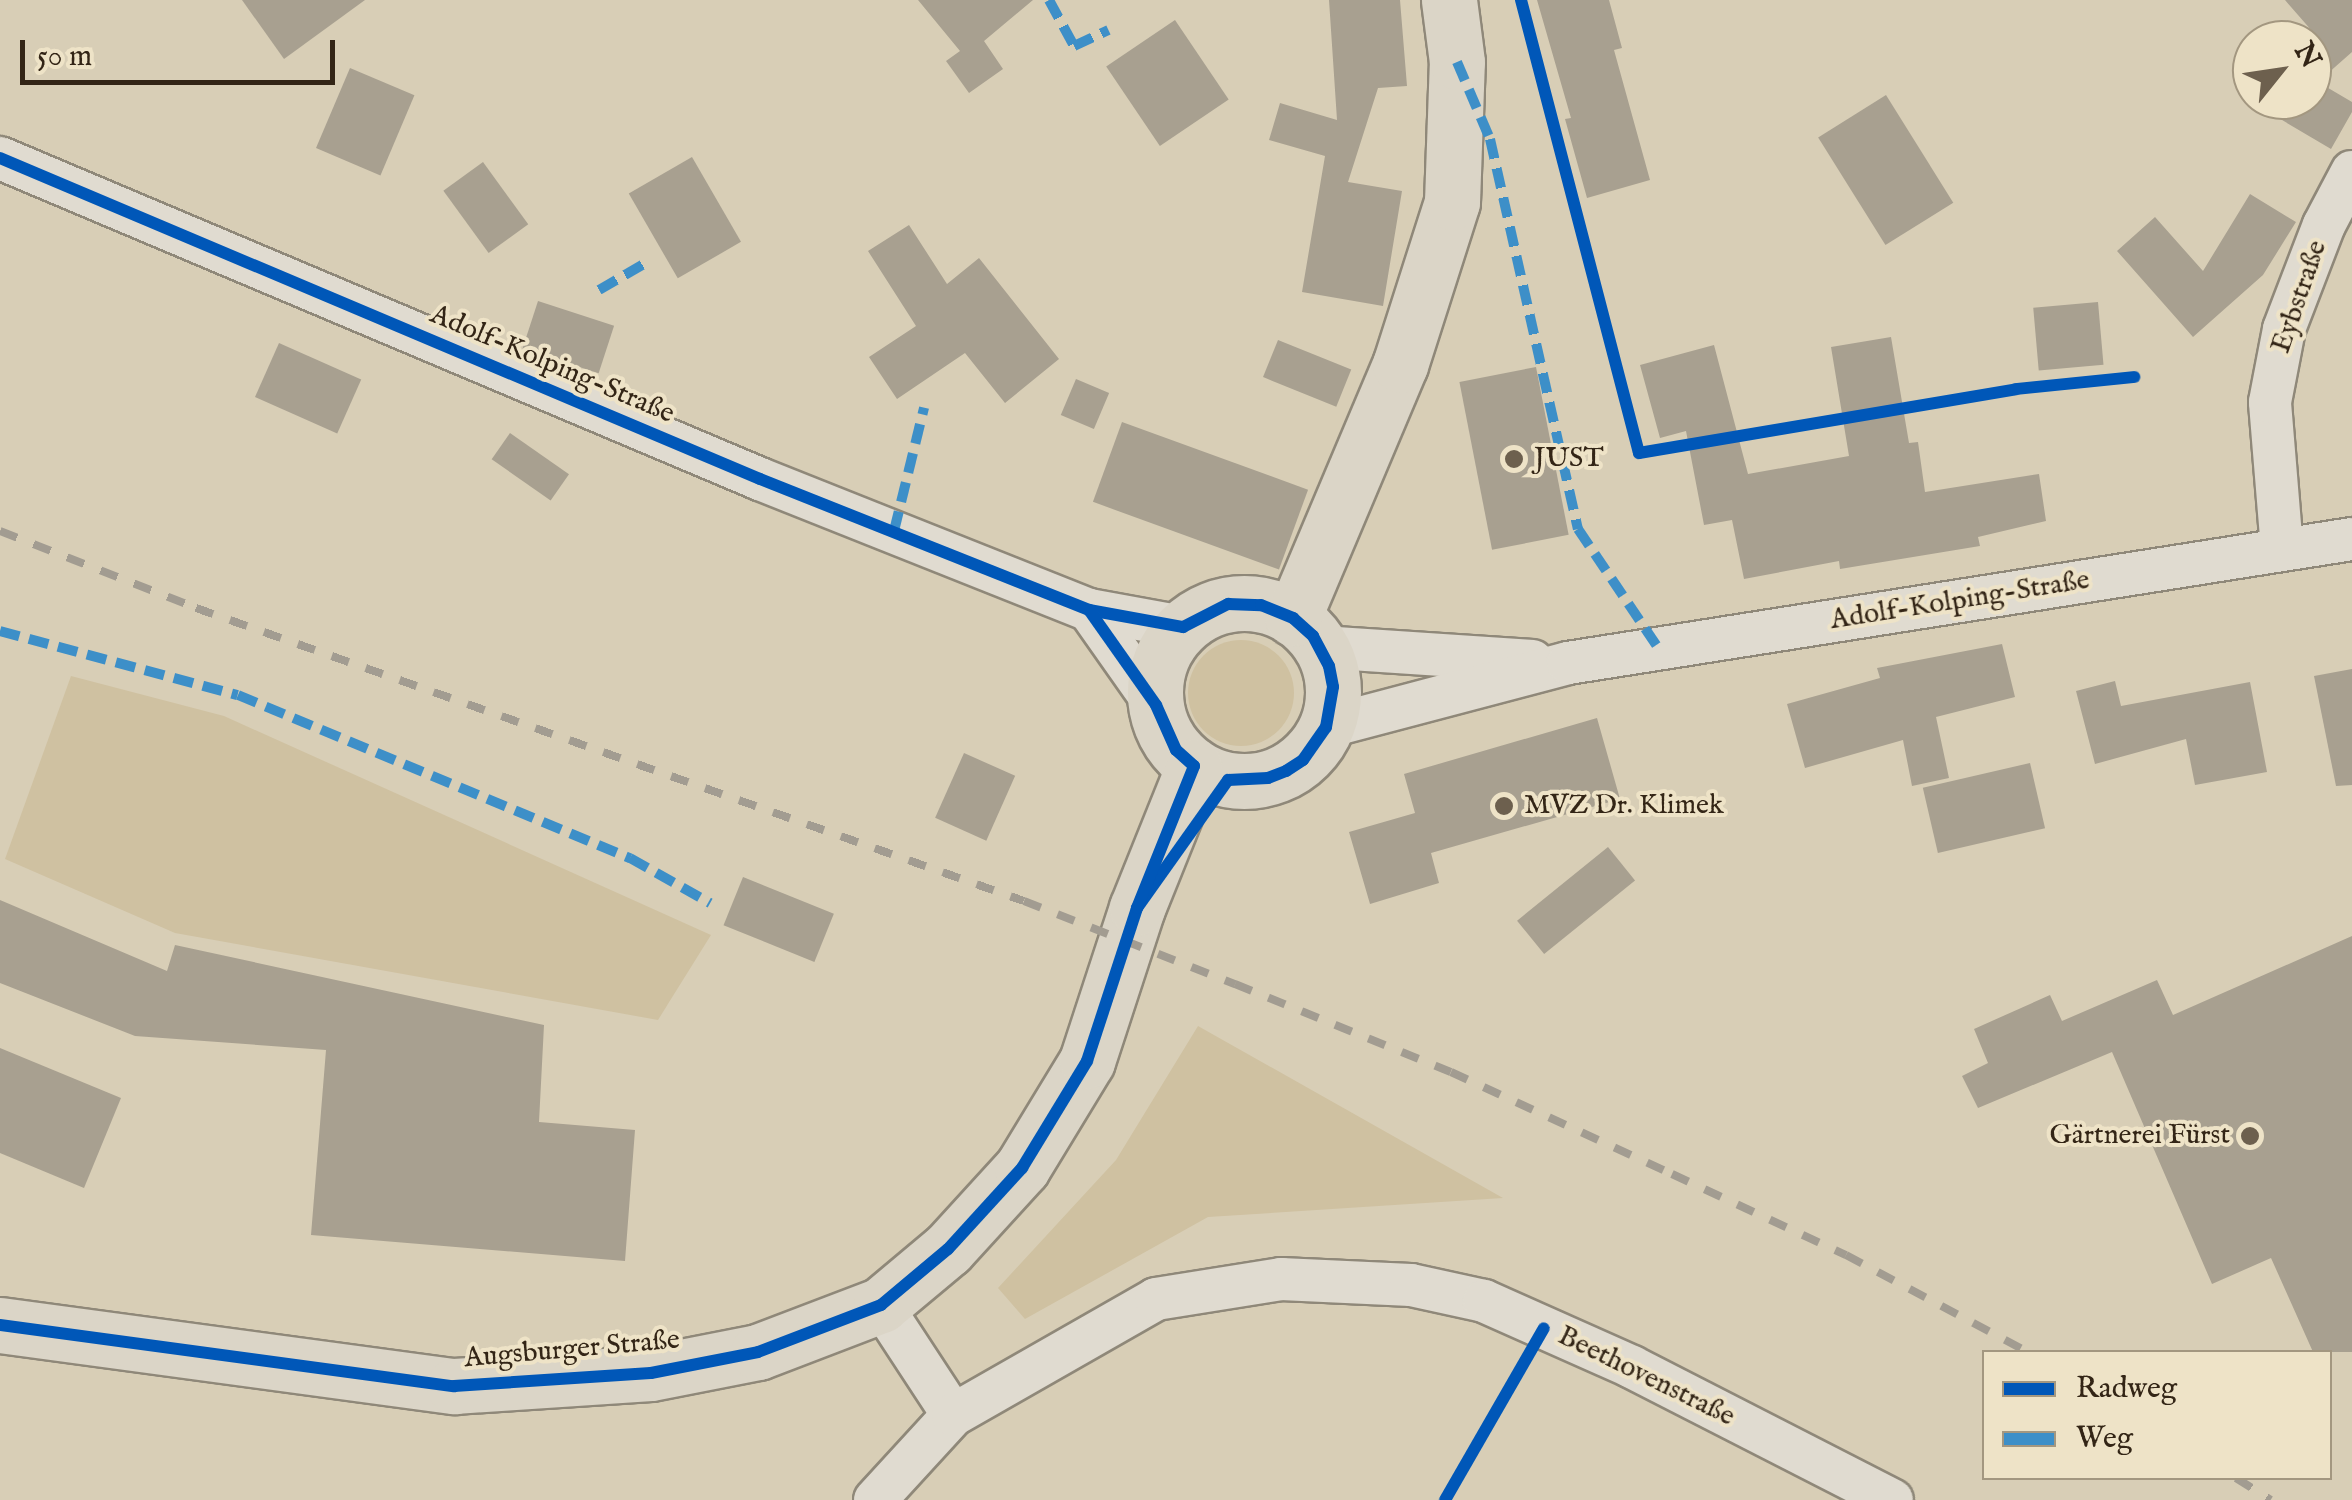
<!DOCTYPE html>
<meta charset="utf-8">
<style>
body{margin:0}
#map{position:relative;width:2352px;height:1500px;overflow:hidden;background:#d8ceb6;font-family:"IM FELL English",serif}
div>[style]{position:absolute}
.green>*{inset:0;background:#cfc1a1}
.round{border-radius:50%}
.building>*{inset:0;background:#a8a090;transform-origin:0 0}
.roads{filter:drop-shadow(2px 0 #8f8879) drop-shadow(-2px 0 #8f8879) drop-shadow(0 2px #8f8879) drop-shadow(0 -2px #8f8879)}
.minor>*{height:42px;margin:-21px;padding:0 21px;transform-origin:21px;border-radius:21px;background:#e0dbd0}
.major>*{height:55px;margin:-27.5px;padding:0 27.5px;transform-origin:27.5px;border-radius:27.5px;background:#dbd5c7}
.major>.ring{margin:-27.5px;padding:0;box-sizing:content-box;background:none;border:55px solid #dbd5c7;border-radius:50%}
.rail>*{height:8px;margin-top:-4px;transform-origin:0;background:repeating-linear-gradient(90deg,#a29c91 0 18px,transparent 0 36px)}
.quiet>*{height:10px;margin-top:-5px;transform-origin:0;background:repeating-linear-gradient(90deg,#3d8fc8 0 20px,transparent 0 30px)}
.cycleway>*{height:12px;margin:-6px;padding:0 6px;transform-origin:6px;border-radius:6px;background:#0057b8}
.dots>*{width:28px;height:28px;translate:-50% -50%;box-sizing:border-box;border:5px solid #eee3c7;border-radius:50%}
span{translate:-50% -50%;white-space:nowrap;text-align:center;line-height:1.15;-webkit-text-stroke:8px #eee3c7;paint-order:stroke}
.street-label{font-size:28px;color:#332516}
.poi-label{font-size:28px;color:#332516}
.left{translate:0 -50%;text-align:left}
.right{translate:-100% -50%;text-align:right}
.legend{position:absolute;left:1982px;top:1350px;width:350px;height:130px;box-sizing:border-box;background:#eee3c7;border:2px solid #a39780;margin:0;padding:12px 18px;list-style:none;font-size:30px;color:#332516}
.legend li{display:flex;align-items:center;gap:20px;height:50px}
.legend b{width:50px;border:2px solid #a39780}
.north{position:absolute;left:2232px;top:20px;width:100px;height:100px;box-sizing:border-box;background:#eee3c7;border:2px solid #a39780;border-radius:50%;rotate:60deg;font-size:28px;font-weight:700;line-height:40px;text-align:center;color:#332516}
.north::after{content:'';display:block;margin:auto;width:35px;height:45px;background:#6d604e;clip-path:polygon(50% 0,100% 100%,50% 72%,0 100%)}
.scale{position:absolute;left:20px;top:40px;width:315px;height:45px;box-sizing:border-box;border:5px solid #332516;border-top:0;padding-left:12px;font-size:30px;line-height:35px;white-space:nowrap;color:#332516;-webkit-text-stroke:8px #eee3c7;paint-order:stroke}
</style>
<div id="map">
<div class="green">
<i class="round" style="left:1188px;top:640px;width:106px;height:106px"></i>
<i style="clip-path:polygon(71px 676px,224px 716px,711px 935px,658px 1020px,175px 933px,5px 859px)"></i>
<i style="clip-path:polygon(1198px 1026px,1503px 1198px,1208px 1217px,1025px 1319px,998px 1288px,1116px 1160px)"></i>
</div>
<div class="building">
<i style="clip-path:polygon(242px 0,365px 0,284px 59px)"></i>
<i style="clip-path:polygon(918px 0,1033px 0,984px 41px,1003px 69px,969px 93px,946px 61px,960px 51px)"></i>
<i style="clip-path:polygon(1329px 0,1400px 0,1407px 86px,1378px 88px,1348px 182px,1402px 191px,1383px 306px,1302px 292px,1325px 156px,1269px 140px,1280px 103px,1337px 120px)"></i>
<i style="clip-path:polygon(1537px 0,1609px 0,1622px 48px,1614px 50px,1650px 180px,1587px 198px,1565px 119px,1571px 118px)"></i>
<i style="clip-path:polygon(2285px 0,2352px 0,2352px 52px,2318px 82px,2352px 102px,2352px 112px,2331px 149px,2248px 100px,2312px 100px,2312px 31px)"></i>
<i style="left:1175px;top:20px;width:96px;height:83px;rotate:56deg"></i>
<i style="left:350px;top:68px;width:70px;height:87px;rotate:23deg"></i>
<i style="left:1886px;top:95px;width:127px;height:80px;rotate:58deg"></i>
<i style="left:692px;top:157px;width:98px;height:73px;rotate:60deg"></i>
<i style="left:483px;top:162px;width:77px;height:49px;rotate:54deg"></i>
<i style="clip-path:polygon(2250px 194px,2296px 222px,2263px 275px,2193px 337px,2117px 251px,2155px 217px,2203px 271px)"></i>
<i style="clip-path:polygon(909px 225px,947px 284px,979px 258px,1059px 359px,1005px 403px,965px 353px,897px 399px,869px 357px,916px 326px,868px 251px)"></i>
<i style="left:538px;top:301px;width:80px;height:50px;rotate:18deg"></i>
<i style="left:2098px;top:302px;width:63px;height:65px;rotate:85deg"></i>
<i style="clip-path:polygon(1891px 337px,1909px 443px,1918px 442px,1925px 492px,2039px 474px,2046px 521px,1978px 537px,1980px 546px,1840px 569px,1839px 561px,1744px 579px,1732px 520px,1704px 525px,1686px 431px,1660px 438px,1640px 365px,1714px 345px,1748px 474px,1849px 456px,1831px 347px)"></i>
<i style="left:1278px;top:340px;width:79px;height:40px;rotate:22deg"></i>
<i style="left:279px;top:343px;width:90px;height:59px;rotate:24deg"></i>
<i style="left:1536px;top:367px;width:171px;height:78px;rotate:79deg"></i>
<i style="left:1076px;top:379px;width:36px;height:39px;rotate:23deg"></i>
<i style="left:1122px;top:422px;width:198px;height:85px;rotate:20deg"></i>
<i style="left:510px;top:433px;width:72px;height:32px;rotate:35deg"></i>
<i style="clip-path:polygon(2002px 644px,2015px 697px,1936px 717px,1949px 778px,1912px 786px,1903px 740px,1805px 768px,1787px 704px,1880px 678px,1877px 668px)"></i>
<i style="clip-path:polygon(2352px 669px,2352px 785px,2336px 786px,2314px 676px)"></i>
<i style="clip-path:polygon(2115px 681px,2121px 706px,2250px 682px,2267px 772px,2195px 785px,2186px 739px,2095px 764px,2076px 691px)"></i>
<i style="clip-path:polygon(1597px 718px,1620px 799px,1431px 853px,1439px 883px,1370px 904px,1349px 832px,1415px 813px,1404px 774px)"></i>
<i style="left:964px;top:753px;width:56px;height:71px;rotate:24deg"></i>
<i style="left:2030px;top:763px;width:67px;height:110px;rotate:77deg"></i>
<i style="left:1608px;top:847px;width:43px;height:117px;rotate:51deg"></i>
<i style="left:743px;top:877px;width:98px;height:52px;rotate:22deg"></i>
<i style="clip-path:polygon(0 900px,167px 971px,175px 945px,544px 1025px,539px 1122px,635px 1130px,625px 1261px,311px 1235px,326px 1050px,135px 1036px,0 983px)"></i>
<i style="clip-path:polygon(2352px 936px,2352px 1352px,2313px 1352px,2271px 1258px,2212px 1284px,2112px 1052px,1978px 1108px,1962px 1076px,1988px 1063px,1974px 1029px,2050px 995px,2062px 1021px,2157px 980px,2173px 1015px)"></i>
<i style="clip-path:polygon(0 1048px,121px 1098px,84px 1188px,0 1153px)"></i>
</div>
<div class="roads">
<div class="minor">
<i style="left:0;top:158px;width:825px;rotate:22.9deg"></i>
<i style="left:760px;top:479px;width:354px;rotate:21.7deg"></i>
<i style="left:1089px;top:610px;width:96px;rotate:10.3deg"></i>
<i style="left:2282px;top:549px;width:147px;rotate:-94.7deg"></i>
<i style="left:2270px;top:402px;width:74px;rotate:-79.1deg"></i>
<i style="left:2284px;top:329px;width:111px;rotate:-69deg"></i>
<i style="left:2324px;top:225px;width:60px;rotate:-62.2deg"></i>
<i style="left:1089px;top:610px;width:116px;rotate:54.8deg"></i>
<i style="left:1321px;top:647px;width:212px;rotate:3.8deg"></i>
<i style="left:1326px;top:727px;width:250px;rotate:-14.8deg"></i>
<i style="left:1568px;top:663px;width:794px;rotate:-8.99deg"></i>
<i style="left:881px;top:1305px;width:131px;rotate:56.8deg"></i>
<i style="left:875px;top:1500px;width:115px;rotate:-47.5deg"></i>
<i style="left:953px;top:1415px;width:234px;rotate:-29.7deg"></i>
<i style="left:1156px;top:1299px;width:127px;rotate:-9.1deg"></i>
<i style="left:1281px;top:1279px;width:130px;rotate:2.6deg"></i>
<i style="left:1411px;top:1285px;width:75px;rotate:12.4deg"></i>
<i style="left:1484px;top:1301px;width:162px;rotate:24deg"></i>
<i style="left:1632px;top:1367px;width:292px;rotate:27.1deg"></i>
</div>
<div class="major">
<i class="ring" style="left:1155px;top:603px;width:123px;height:123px"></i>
<i style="left:1293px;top:618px;width:275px;rotate:-67.1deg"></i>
<i style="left:1400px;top:365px;width:171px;rotate:-72.3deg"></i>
<i style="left:1452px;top:202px;width:140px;rotate:-88deg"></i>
<i style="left:1457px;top:62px;width:63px;rotate:-97.4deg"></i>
<i style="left:0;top:1325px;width:458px;rotate:7.7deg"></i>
<i style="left:454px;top:1386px;width:197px;rotate:-3.8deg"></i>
<i style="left:651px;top:1373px;width:109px;rotate:-11.1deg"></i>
<i style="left:758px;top:1352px;width:132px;rotate:-20.9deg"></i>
<i style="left:881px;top:1305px;width:87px;rotate:-39.9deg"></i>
<i style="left:948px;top:1249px;width:110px;rotate:-47.6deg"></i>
<i style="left:1022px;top:1168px;width:125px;rotate:-58.7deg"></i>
<i style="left:1087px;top:1061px;width:161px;rotate:-71.9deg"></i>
<i style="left:1137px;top:908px;width:153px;rotate:-68.1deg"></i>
</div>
</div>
<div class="rail">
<i style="left:0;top:531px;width:211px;rotate:21.4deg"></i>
<i style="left:196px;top:608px;width:878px;rotate:19.49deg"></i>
<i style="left:1024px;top:901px;width:227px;rotate:21.5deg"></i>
<i style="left:1235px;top:984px;width:233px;rotate:22.2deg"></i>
<i style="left:1451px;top:1072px;width:243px;rotate:24.8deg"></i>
<i style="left:1672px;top:1174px;width:192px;rotate:25deg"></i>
<i style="left:1846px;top:1255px;width:206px;rotate:28.1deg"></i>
<i style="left:2236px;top:1478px;width:41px;rotate:32.2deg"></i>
</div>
<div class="quiet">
<i style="left:1049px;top:0;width:52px;rotate:61.5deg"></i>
<i style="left:1074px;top:46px;width:38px;rotate:-25deg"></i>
<i style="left:1457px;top:62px;width:84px;rotate:66.8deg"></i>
<i style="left:1490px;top:139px;width:400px;rotate:77.3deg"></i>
<i style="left:1578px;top:529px;width:145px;rotate:56deg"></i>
<i style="left:599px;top:290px;width:58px;rotate:-30.1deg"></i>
<i style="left:894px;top:531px;width:127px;rotate:-76.3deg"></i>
<i style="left:0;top:631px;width:246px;rotate:15.1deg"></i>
<i style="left:238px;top:695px;width:425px;rotate:22.6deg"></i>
<i style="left:630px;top:858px;width:92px;rotate:29.4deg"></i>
</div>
<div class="cycleway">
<i style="left:1521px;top:0;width:468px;rotate:75.4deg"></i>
<i style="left:1639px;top:453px;width:382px;rotate:-9.6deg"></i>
<i style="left:2016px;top:389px;width:119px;rotate:-5.8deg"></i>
<i style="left:0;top:158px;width:825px;rotate:22.9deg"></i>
<i style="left:760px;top:479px;width:354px;rotate:21.7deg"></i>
<i style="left:1089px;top:610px;width:96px;rotate:10.3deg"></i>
<i style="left:1183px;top:627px;width:51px;rotate:-27.1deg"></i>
<i style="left:1228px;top:604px;width:33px;rotate:2deg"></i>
<i style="left:1261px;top:605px;width:35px;rotate:22deg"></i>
<i style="left:1293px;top:618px;width:27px;rotate:42deg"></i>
<i style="left:1313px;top:636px;width:34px;rotate:62deg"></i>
<i style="left:1329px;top:666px;width:21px;rotate:79deg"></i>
<i style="left:1333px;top:687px;width:41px;rotate:99.9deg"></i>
<i style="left:1326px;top:727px;width:40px;rotate:124.9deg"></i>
<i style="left:1303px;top:760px;width:20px;rotate:147deg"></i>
<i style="left:1286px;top:771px;width:19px;rotate:159deg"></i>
<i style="left:1268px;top:778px;width:40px;rotate:177.1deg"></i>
<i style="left:1228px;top:780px;width:157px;rotate:125.4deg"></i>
<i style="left:0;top:1325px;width:458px;rotate:7.7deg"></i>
<i style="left:454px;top:1386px;width:197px;rotate:-3.8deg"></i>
<i style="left:651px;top:1373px;width:109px;rotate:-11.1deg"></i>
<i style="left:758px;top:1352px;width:132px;rotate:-20.9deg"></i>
<i style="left:881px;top:1305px;width:87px;rotate:-39.9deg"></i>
<i style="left:948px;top:1249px;width:110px;rotate:-47.6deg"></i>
<i style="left:1022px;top:1168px;width:125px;rotate:-58.7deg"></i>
<i style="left:1087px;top:1061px;width:161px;rotate:-71.9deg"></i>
<i style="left:1137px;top:908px;width:153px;rotate:-68.1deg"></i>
<i style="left:1194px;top:766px;width:24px;rotate:-138deg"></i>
<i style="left:1176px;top:750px;width:49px;rotate:-114deg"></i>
<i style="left:1156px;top:705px;width:116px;rotate:-125.2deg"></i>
<i style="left:1445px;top:1500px;width:198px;rotate:-60.1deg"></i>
</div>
<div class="dots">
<i style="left:1514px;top:459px;background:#6d604e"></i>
<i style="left:1504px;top:806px;background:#6d604e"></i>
<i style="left:2250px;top:1136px;background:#6d604e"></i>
</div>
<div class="street-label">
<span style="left:2300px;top:297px;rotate:-71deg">Eybstraße</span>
<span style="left:552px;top:365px;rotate:23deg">Adolf-Kolping-Straße</span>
<span style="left:1960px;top:601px;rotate:-9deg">Adolf-Kolping-Straße</span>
<span style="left:572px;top:1350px;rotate:-5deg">Augsburger Straße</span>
<span style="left:1646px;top:1377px;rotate:26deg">Beethovenstraße</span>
</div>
<div class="poi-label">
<span class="left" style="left:1534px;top:459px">JUST</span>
<span class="left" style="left:1524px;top:806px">MVZ Dr. Klimek</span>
<span class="right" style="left:2230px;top:1136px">Gärtnerei Fürst</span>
</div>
<ul class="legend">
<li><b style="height:12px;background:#0057b8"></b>Radweg</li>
<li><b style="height:12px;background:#3d8fc8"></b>Weg</li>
</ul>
<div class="north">N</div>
<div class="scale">50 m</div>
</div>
